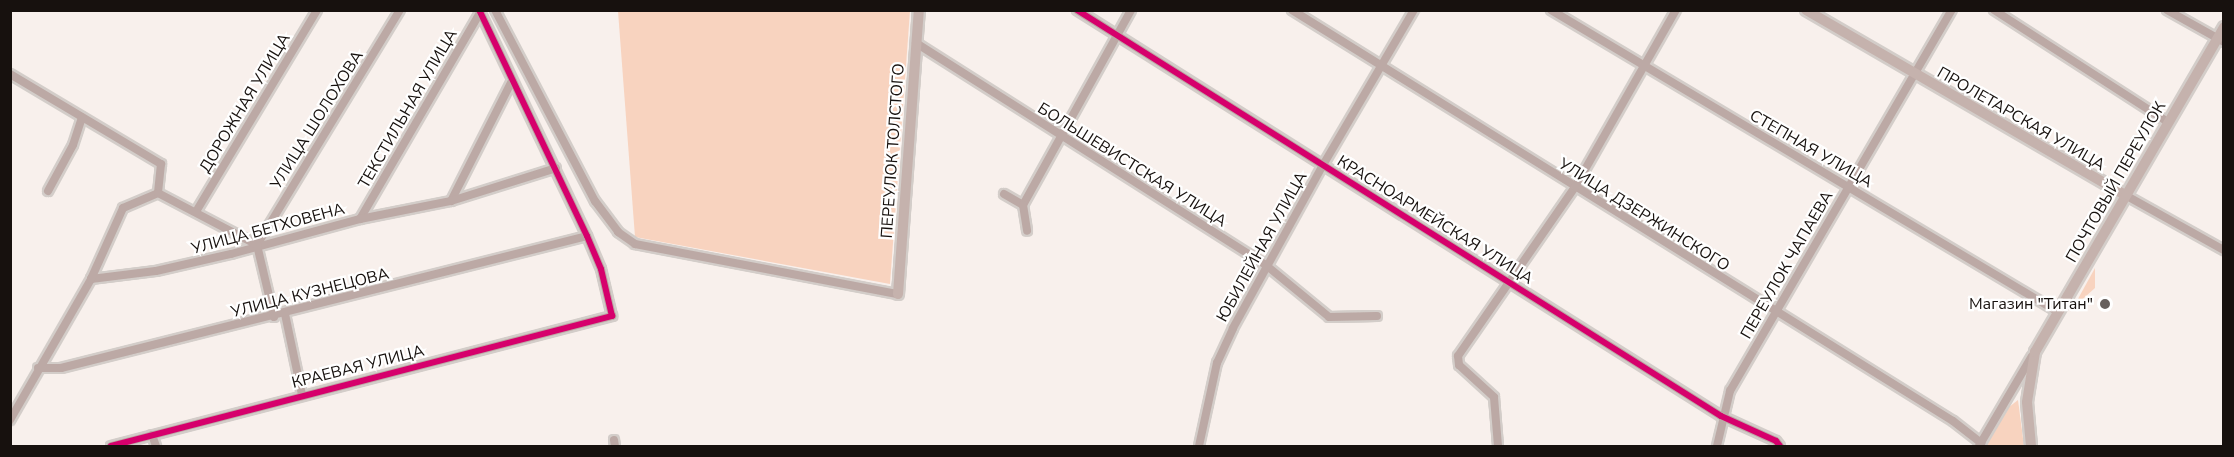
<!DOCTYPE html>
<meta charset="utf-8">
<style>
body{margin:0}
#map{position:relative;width:2234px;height:457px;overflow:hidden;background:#f8f0ec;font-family:"Nunito Sans",sans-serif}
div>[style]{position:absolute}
.green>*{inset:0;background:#f8d3bf}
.roads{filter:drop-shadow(2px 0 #d3cdc9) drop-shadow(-2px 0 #d3cdc9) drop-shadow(0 2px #d3cdc9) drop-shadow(0 -2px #d3cdc9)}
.street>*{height:8px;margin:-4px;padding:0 4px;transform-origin:4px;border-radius:4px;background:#bca9a5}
.secondary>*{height:10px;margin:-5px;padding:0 5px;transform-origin:5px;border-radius:5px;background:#c5b2ad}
.cycleway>*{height:6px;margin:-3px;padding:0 3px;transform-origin:3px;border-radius:3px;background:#d6006c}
.dots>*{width:16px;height:16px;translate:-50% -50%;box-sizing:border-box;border:3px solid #fff;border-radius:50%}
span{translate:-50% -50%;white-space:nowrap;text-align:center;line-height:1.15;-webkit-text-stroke:4.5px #fff;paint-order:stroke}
.street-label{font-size:16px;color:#17110e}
.poi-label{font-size:16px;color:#17110e}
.right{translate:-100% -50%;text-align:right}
.frame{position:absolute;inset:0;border:12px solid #17110e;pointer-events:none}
</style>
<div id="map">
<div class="green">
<i style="clip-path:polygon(618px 11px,910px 11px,890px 284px,635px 237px)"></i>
<i style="clip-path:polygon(2095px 268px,2095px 288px,2075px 306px,2079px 297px)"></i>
<i style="clip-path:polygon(2018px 400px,2024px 446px,1986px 446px,2009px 407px)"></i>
</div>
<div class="roads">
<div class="street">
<i style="left:495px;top:10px;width:216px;rotate:62.4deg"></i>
<i style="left:595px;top:201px;width:39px;rotate:53deg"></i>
<i style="left:618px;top:232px;width:21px;rotate:35deg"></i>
<i style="left:635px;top:244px;width:268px;rotate:10.8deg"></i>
<i style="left:1077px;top:10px;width:761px;rotate:32.23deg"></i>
<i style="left:1721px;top:416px;width:60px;rotate:24.4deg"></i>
<i style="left:1776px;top:441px;width:6px;rotate:51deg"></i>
<i style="left:1292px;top:10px;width:778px;rotate:31.87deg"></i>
<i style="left:1953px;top:421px;width:36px;rotate:38deg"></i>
<i style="left:1551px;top:10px;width:590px;rotate:30.78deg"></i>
<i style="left:1994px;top:10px;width:207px;rotate:32.8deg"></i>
<i style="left:2167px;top:10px;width:65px;rotate:29.3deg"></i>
<i style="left:916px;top:43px;width:416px;rotate:32.4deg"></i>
<i style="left:1267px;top:266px;width:80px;rotate:39.4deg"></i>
<i style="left:1329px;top:317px;width:48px;rotate:-1.2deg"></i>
<i style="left:10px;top:74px;width:176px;rotate:30.8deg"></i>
<i style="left:161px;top:164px;width:29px;rotate:96deg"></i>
<i style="left:48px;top:191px;width:52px;rotate:-61.5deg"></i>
<i style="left:73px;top:145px;width:29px;rotate:-72deg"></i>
<i style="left:1004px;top:194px;width:22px;rotate:30deg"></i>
<i style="left:1023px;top:205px;width:223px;rotate:-61deg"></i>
<i style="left:2125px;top:195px;width:113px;rotate:29.1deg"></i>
<i style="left:451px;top:201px;width:135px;rotate:-63.1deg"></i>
<i style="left:1023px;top:205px;width:26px;rotate:81deg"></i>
<i style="left:197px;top:210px;width:233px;rotate:-59deg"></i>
<i style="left:360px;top:219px;width:238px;rotate:-59.8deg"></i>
<i style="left:257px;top:245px;width:275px;rotate:-58.7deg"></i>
<i style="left:91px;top:279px;width:65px;rotate:-7deg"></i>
<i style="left:156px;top:271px;width:77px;rotate:-12.8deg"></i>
<i style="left:231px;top:254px;width:134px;rotate:-15.2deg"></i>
<i style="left:360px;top:219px;width:93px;rotate:-11.2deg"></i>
<i style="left:451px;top:201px;width:110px;rotate:-17.4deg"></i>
<i style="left:285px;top:314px;width:83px;rotate:78.1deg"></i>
<i style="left:38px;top:368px;width:23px"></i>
<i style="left:61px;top:368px;width:542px;rotate:-14.09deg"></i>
<i style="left:10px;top:420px;width:163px;rotate:-60.1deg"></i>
<i style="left:91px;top:279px;width:78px;rotate:-65.7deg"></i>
<i style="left:123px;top:208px;width:38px;rotate:-23deg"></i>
<i style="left:158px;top:193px;width:112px;rotate:27.7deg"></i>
<i style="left:257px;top:245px;width:74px;rotate:76.7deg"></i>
<i style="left:152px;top:435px;width:12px;rotate:70deg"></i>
<i style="left:614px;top:440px;width:6px;rotate:81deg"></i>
<i style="left:111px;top:446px;width:518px;rotate:-14.55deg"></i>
<i style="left:612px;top:316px;width:48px;rotate:-103.2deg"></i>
<i style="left:601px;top:269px;width:36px;rotate:-113deg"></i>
<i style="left:587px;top:236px;width:250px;rotate:-115.5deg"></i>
<i style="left:1199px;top:446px;width:85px;rotate:-77.8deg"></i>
<i style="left:1217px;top:363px;width:38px;rotate:-65deg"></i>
<i style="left:1233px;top:328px;width:186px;rotate:-61.1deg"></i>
<i style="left:1323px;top:165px;width:180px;rotate:-59.6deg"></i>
<i style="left:1498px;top:446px;width:49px;rotate:-94.7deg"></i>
<i style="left:1494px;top:397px;width:47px;rotate:-137.6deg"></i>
<i style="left:1459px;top:365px;width:9px;rotate:-96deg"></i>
<i style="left:1458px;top:356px;width:206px;rotate:-55.3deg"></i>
<i style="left:1575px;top:187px;width:204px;rotate:-60.3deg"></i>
<i style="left:1717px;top:446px;width:57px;rotate:-76.7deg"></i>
<i style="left:1730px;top:391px;width:441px;rotate:-59.8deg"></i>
<i style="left:1979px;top:446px;width:104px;rotate:-59.5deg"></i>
</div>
<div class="secondary">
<i style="left:1806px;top:10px;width:369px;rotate:30.1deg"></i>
<i style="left:898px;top:294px;width:285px;rotate:-85.8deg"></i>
<i style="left:2031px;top:446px;width:44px;rotate:-95.2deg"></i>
<i style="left:2027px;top:402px;width:51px;rotate:-80.9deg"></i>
<i style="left:2035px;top:352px;width:376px;rotate:-59.8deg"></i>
</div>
</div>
<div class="cycleway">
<i style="left:1077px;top:10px;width:761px;rotate:32.23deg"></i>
<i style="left:1721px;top:416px;width:60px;rotate:24.4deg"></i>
<i style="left:1776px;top:441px;width:6px;rotate:51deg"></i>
<i style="left:111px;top:446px;width:518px;rotate:-14.55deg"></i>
<i style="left:612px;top:316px;width:48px;rotate:-103.2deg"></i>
<i style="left:601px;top:269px;width:36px;rotate:-113deg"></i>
<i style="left:587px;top:236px;width:250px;rotate:-115.5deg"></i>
</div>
<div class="dots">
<i style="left:2105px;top:304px;background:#665f5c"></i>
</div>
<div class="street-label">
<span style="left:245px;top:103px;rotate:-59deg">ДОРОЖНАЯ УЛИЦА</span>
<span style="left:408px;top:109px;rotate:-60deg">ТЕКСТИЛЬНАЯ УЛИЦА</span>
<span style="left:2021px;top:119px;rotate:30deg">ПРОЛЕТАРСКАЯ УЛИЦА</span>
<span style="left:317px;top:120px;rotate:-58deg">УЛИЦА ШОЛОХОВА</span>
<span style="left:1811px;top:149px;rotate:30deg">СТЕПНАЯ УЛИЦА</span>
<span style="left:893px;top:151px;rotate:-86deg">ПЕРЕУЛОК ТОЛСТОГО</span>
<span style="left:1132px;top:165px;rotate:32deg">БОЛЬШЕВИСТСКАЯ УЛИЦА</span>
<span style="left:2116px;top:182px;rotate:-60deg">ПОЧТОВЫЙ ПЕРЕУЛОК</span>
<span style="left:1644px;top:215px;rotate:32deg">УЛИЦА ДЗЕРЖИНСКОГО</span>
<span style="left:1435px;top:220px;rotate:32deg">КРАСНОАРМЕЙСКАЯ УЛИЦА</span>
<span style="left:268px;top:229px;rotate:-15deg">УЛИЦА БЕТХОВЕНА</span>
<span style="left:1262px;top:247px;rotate:-61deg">ЮБИЛЕЙНАЯ УЛИЦА</span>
<span style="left:1787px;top:265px;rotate:-60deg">ПЕРЕУЛОК ЧАПАЕВА</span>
<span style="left:310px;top:293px;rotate:-14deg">УЛИЦА КУЗНЕЦОВА</span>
<span style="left:358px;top:367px;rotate:-14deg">КРАЕВАЯ УЛИЦА</span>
</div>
<div class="poi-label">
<span class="right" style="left:2093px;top:304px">Магазин "Титан"</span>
</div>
<div class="frame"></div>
</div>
